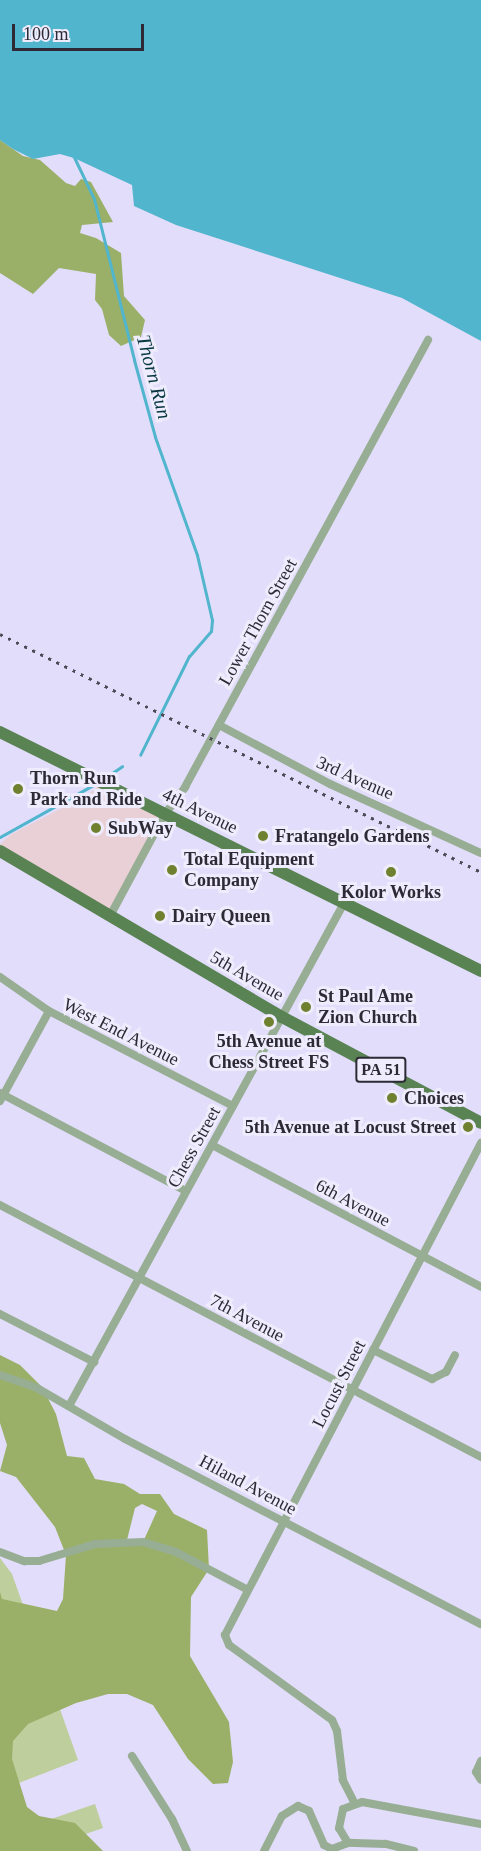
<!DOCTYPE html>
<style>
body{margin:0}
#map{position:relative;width:481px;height:1851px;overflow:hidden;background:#e2ddfa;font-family:"Times New Roman",serif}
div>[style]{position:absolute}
.commercial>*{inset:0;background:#e9d0d7}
.green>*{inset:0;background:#bece9d}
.forest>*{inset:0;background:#9ab068}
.water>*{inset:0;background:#50b5cd}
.stream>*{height:3px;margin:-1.5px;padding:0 1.5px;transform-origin:1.5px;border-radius:1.5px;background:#50b5cd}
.street>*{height:8px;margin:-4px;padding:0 4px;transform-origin:4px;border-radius:4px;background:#98ae94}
.primary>*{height:12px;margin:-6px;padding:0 6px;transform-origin:6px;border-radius:6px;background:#5a8354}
.rail>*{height:3px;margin-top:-1.5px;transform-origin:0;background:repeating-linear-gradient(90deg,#4e4b59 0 3px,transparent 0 9px)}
.dots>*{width:16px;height:16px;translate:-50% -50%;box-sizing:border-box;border:3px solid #efecfd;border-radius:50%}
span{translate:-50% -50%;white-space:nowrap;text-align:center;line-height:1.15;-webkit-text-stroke:6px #efecfd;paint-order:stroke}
.shield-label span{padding:2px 4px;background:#efecfd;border:2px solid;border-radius:4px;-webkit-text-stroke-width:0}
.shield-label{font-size:16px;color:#2d2a35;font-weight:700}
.street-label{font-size:18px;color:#2d2a35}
.poi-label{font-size:18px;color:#2d2a35;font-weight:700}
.left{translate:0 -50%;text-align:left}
.right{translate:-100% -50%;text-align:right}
.water-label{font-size:20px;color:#073741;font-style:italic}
.scale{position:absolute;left:12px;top:24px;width:132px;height:27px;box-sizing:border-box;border:3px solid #2d2a35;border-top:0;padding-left:8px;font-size:18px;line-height:21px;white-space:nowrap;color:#2d2a35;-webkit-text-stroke:4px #efecfd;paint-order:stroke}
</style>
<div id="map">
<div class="commercial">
<i style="clip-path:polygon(103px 783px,165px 814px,110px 916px,0 851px,0 844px,10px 835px,87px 795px)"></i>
</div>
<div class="green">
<i style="clip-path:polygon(0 1558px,12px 1574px,78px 1760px,6px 1788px,22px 1829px,95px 1804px,103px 1828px,37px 1851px,0 1851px)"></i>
</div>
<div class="forest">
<i style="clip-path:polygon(0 140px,23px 156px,40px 160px,66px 183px,75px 186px,81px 179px,91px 182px,113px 222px,82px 225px,80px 233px,96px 238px,121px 253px,124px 296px,145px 320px,141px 337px,121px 346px,109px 335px,102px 309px,95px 300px,96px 274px,59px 268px,33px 294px,0 273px)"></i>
<i style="clip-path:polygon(evenodd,0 1355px,20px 1365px,42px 1387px,56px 1414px,67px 1456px,84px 1458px,95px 1479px,124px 1484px,140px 1494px,160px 1494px,174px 1514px,207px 1530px,209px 1569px,191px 1597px,190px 1656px,229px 1722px,233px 1762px,228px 1783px,213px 1784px,188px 1759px,153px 1705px,127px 1694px,108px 1694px,76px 1703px,28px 1724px,13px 1741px,12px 1759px,27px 1807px,39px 1816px,75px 1823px,103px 1851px,0 1851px,0 1592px,2px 1599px,57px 1611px,63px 1599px,66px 1555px,55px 1527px,16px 1477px,0 1471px,7px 1445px,0 1423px,0 1355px,142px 1504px,157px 1511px,143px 1542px,127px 1540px,135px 1508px,142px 1504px)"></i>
</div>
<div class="water">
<i style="clip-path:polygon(0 0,481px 0,481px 341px,402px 298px,176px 225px,134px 206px,132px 185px,74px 158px,60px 154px,33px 159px,13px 149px,0 140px)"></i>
</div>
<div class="stream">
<i style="left:73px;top:155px;width:49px;rotate:64.5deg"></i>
<i style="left:94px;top:199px;width:166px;rotate:76deg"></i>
<i style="left:134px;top:360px;width:80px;rotate:74.7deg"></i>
<i style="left:155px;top:437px;width:125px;rotate:70.4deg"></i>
<i style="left:197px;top:555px;width:67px;rotate:77deg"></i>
<i style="left:212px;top:620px;width:11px;rotate:95deg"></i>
<i style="left:211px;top:631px;width:33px;rotate:131deg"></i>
<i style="left:189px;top:656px;width:110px;rotate:116.3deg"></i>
<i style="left:103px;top:779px;width:23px;rotate:-34deg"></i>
<i style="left:0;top:837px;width:109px;rotate:-29.2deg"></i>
</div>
<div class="street">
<i style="left:219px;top:725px;width:126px;rotate:28deg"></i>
<i style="left:330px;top:784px;width:166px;rotate:24.6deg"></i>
<i style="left:110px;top:916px;width:116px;rotate:-61.7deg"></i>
<i style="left:165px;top:814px;width:34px;rotate:-53deg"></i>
<i style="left:185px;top:787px;width:509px;rotate:-61.47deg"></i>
<i style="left:0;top:977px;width:60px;rotate:34.8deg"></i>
<i style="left:49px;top:1011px;width:207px;rotate:27.3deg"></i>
<i style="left:0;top:1093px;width:210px;rotate:27.8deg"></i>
<i style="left:0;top:1101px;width:102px;rotate:-61.4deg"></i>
<i style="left:212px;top:1145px;width:304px;rotate:27.8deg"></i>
<i style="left:0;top:1205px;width:543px;rotate:27.65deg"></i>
<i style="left:0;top:1314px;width:106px;rotate:27.1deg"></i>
<i style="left:373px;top:1350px;width:66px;rotate:26.2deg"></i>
<i style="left:432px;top:1379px;width:16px;rotate:-27deg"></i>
<i style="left:446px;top:1372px;width:19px;rotate:-62deg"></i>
<i style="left:0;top:1375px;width:39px;rotate:19deg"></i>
<i style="left:37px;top:1388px;width:102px;rotate:30.1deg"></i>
<i style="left:125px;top:1439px;width:401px;rotate:27.5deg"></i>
<i style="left:69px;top:1406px;width:573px;rotate:-61.33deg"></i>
<i style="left:0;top:1552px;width:26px;rotate:21deg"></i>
<i style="left:24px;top:1561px;width:15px"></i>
<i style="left:39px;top:1561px;width:59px;rotate:-16.9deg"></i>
<i style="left:95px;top:1544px;width:48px;rotate:-2.4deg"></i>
<i style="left:143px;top:1542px;width:34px;rotate:17deg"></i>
<i style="left:176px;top:1552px;width:81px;rotate:27.8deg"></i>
<i style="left:132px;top:1756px;width:75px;rotate:57.6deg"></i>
<i style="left:172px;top:1819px;width:35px;rotate:65deg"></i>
<i style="left:481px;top:1761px;width:12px;rotate:114deg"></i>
<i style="left:476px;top:1772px;width:9px;rotate:58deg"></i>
<i style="left:354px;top:1802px;width:25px;rotate:-117deg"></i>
<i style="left:343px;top:1780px;width:49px;rotate:-97deg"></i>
<i style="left:337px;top:1731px;width:12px;rotate:-114deg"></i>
<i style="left:332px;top:1720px;width:127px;rotate:-143.9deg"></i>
<i style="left:229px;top:1645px;width:11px;rotate:-112deg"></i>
<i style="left:225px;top:1635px;width:555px;rotate:-62.51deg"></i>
<i style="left:264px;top:1851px;width:39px;rotate:-63deg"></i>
<i style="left:282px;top:1816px;width:19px;rotate:-32deg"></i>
<i style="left:298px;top:1806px;width:12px;rotate:24deg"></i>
<i style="left:309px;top:1811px;width:37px;rotate:66deg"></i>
<i style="left:324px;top:1845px;width:9px;rotate:27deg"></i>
<i style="left:332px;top:1849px;width:17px;rotate:-21deg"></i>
<i style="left:414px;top:1851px;width:30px;rotate:-166deg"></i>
<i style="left:385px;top:1844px;width:37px;rotate:-178deg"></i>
<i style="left:348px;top:1843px;width:17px;rotate:-121deg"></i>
<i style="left:339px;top:1828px;width:19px;rotate:-78deg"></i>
<i style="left:343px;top:1809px;width:20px;rotate:-20deg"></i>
<i style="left:362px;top:1802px;width:121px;rotate:10.5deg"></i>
</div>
<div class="primary">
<i style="left:0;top:732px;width:537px;rotate:26.42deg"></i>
<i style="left:0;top:851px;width:327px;rotate:30.5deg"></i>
<i style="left:282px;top:1017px;width:225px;rotate:28deg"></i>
</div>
<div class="rail">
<i style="left:0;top:634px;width:537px;rotate:26.33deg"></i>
</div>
<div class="dots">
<i style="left:18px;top:789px;background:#6f802f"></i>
<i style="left:96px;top:828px;background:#6f802f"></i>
<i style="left:263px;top:836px;background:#6f802f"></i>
<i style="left:172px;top:870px;background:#6f802f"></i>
<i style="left:391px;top:872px;background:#6f802f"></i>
<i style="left:160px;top:916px;background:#6f802f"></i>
<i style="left:306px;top:1007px;background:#6f802f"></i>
<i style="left:269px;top:1022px;background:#6f802f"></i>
<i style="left:392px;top:1098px;background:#6f802f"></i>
<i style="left:468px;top:1127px;background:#6f802f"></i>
</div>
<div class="shield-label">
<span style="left:381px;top:1070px">PA 51</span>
</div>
<div class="street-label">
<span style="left:258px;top:622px;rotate:-61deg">Lower Thorn Street</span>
<span style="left:355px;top:778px;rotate:24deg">3rd Avenue</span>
<span style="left:200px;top:811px;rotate:26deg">4th Avenue</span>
<span style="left:247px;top:976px;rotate:30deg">5th Avenue</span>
<span style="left:121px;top:1032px;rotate:27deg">West End Avenue</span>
<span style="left:194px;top:1147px;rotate:-61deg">Chess Street</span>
<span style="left:353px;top:1203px;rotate:28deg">6th Avenue</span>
<span style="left:247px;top:1318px;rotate:28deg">7th Avenue</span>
<span style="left:339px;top:1384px;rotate:-63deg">Locust Street</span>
<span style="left:248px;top:1485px;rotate:28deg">Hiland Avenue</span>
</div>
<div class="poi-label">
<span class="left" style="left:30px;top:789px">Thorn Run<br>Park and Ride</span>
<span class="left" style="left:108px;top:828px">SubWay</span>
<span class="left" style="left:275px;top:836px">Fratangelo Gardens</span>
<span class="left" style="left:184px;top:870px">Total Equipment<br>Company</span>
<span style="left:391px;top:892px">Kolor Works</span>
<span class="left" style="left:172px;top:916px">Dairy Queen</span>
<span class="left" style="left:318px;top:1007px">St Paul Ame<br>Zion Church</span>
<span style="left:269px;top:1052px">5th Avenue at<br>Chess Street FS</span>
<span class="left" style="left:404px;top:1098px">Choices</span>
<span class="right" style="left:456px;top:1127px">5th Avenue at Locust Street</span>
</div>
<div class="water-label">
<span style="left:154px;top:377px;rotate:75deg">Thorn Run</span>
</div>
<div class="scale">100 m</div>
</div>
